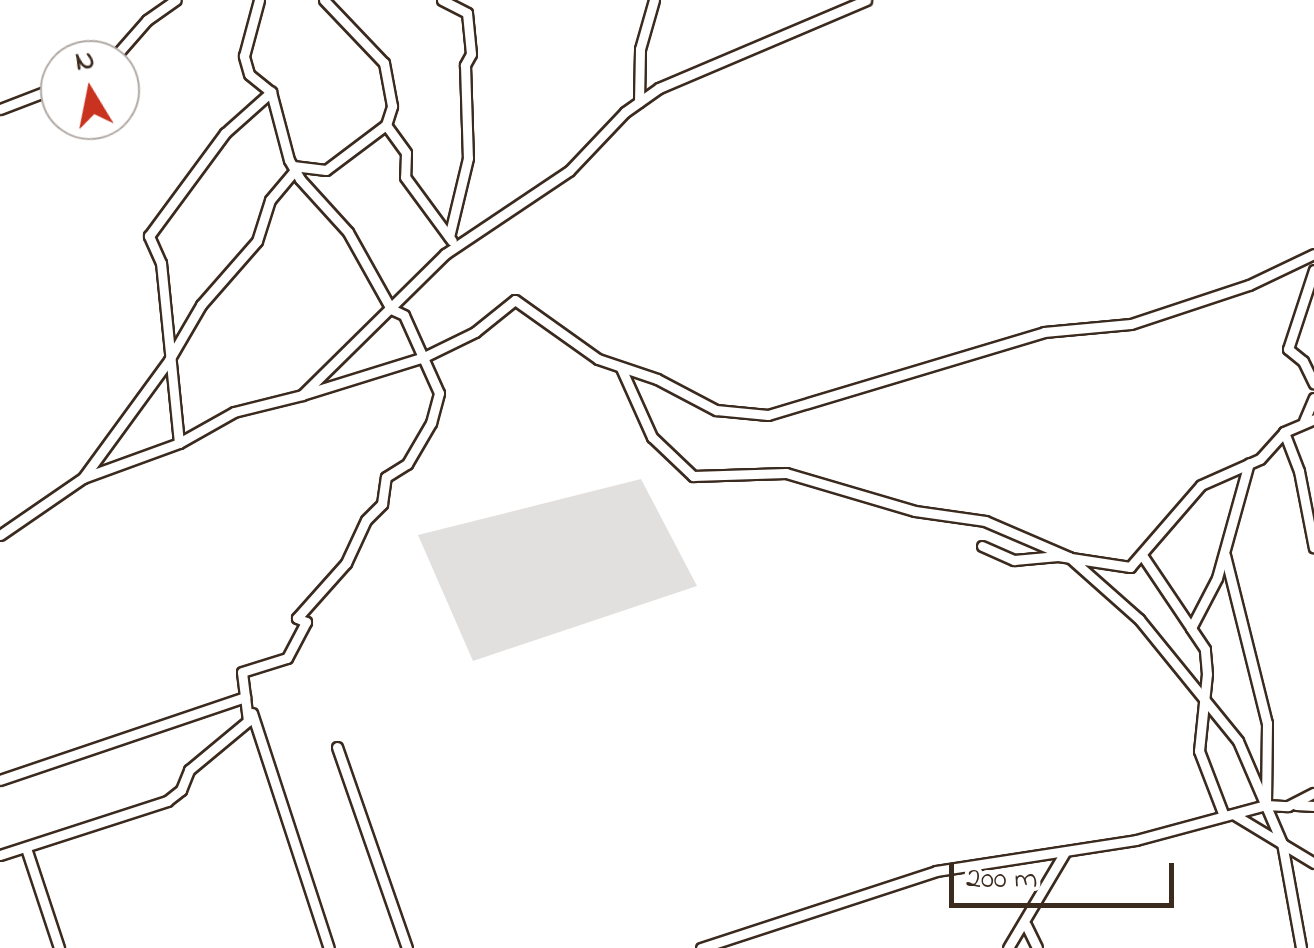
<!DOCTYPE html>
<style>
body{margin:0}
#map{position:relative;width:1314px;height:948px;overflow:hidden;background:#fff;font-family:"Indie Flower",sans-serif}
div>[style]{position:absolute}
.green>*{inset:0;background:#e2e0de}
.roads{filter:drop-shadow(2px 0 #3b2a1e) drop-shadow(-2px 0 #3b2a1e) drop-shadow(0 2px #3b2a1e) drop-shadow(0 -2px #3b2a1e)}
.minor>*{height:9px;margin:-4.5px;padding:0 4.5px;transform-origin:4.5px;border-radius:4.5px;background:#fff}
span{translate:-50% -50%;white-space:nowrap;text-align:center;line-height:1.15;-webkit-text-stroke:9px #fff;paint-order:stroke}
.north{position:absolute;left:40px;top:40px;width:100px;height:100px;box-sizing:border-box;background:#fff;border:2px solid #b1aaa5;border-radius:50%;rotate:350deg;font-size:28px;font-weight:700;line-height:40px;text-align:center;color:#3b2a1e}
.north::after{content:'';display:block;margin:auto;width:35px;height:45px;background:#c8321e;clip-path:polygon(50% 0,100% 100%,50% 72%,0 100%)}
.scale{position:absolute;left:949px;top:863px;width:225px;height:45px;box-sizing:border-box;border:5px solid #3b2a1e;border-top:0;padding-left:12px;font-size:30px;line-height:35px;white-space:nowrap;color:#3b2a1e;-webkit-text-stroke:8px #fff;paint-order:stroke}
</style>
<div id="map">
<div class="green">
<i style="clip-path:polygon(641px 479px,697px 586px,473px 661px,418px 535px)"></i>
</div>
<div class="roads">
<div class="minor">
<i style="left:442px;top:0;width:28px;rotate:27deg"></i>
<i style="left:467px;top:13px;width:41px;rotate:84.4deg"></i>
<i style="left:471px;top:54px;width:13px;rotate:119deg"></i>
<i style="left:465px;top:65px;width:93px;rotate:88.2deg"></i>
<i style="left:468px;top:158px;width:81px;rotate:103.5deg"></i>
<i style="left:112px;top:60px;width:53px;rotate:-48.8deg"></i>
<i style="left:147px;top:20px;width:35px;rotate:-35deg"></i>
<i style="left:639px;top:102px;width:53px;rotate:-88.9deg"></i>
<i style="left:640px;top:49px;width:51px;rotate:-74.1deg"></i>
<i style="left:0;top:109px;width:64px;rotate:-21deg"></i>
<i style="left:386px;top:125px;width:34px;rotate:54deg"></i>
<i style="left:406px;top:153px;width:24px;rotate:92deg"></i>
<i style="left:405px;top:177px;width:79px;rotate:53.7deg"></i>
<i style="left:293px;top:166px;width:33px;rotate:7deg"></i>
<i style="left:326px;top:170px;width:75px;rotate:-36.9deg"></i>
<i style="left:386px;top:125px;width:20px;rotate:-72deg"></i>
<i style="left:392px;top:106px;width:44px;rotate:-100.5deg"></i>
<i style="left:384px;top:63px;width:87px;rotate:-133.6deg"></i>
<i style="left:1314px;top:270px;width:83px;rotate:108.2deg"></i>
<i style="left:1288px;top:349px;width:19px;rotate:39deg"></i>
<i style="left:1303px;top:361px;width:25px;rotate:64deg"></i>
<i style="left:621px;top:368px;width:76px;rotate:65.8deg"></i>
<i style="left:652px;top:437px;width:57px;rotate:43.6deg"></i>
<i style="left:693px;top:476px;width:93px;rotate:-1.8deg"></i>
<i style="left:786px;top:473px;width:134px;rotate:16.4deg"></i>
<i style="left:915px;top:511px;width:71px;rotate:8.1deg"></i>
<i style="left:985px;top:521px;width:91px;rotate:23.2deg"></i>
<i style="left:1069px;top:557px;width:94px;rotate:41.5deg"></i>
<i style="left:1139px;top:619px;width:157px;rotate:50.9deg"></i>
<i style="left:1238px;top:741px;width:111px;rotate:66.7deg"></i>
<i style="left:1282px;top:843px;width:107px;rotate:79.7deg"></i>
<i style="left:302px;top:395px;width:128px;rotate:-17.3deg"></i>
<i style="left:424px;top:357px;width:57px;rotate:-26.1deg"></i>
<i style="left:475px;top:332px;width:51px;rotate:-38.7deg"></i>
<i style="left:515px;top:300px;width:102px;rotate:35.4deg"></i>
<i style="left:598px;top:359px;width:62px;rotate:18.7deg"></i>
<i style="left:657px;top:379px;width:67px;rotate:27.7deg"></i>
<i style="left:716px;top:410px;width:52px;rotate:5.5deg"></i>
<i style="left:768px;top:415px;width:288px;rotate:-16.7deg"></i>
<i style="left:1044px;top:332px;width:87px;rotate:-5.3deg"></i>
<i style="left:1131px;top:324px;width:124px;rotate:-18.3deg"></i>
<i style="left:1249px;top:285px;width:72px;rotate:-25.5deg"></i>
<i style="left:1304px;top:421px;width:25px;rotate:-67deg"></i>
<i style="left:1284px;top:432px;width:42px;rotate:69deg"></i>
<i style="left:1299px;top:471px;width:78px;rotate:79deg"></i>
<i style="left:179px;top:443px;width:181px;rotate:-95.7deg"></i>
<i style="left:161px;top:263px;width:30px;rotate:-114deg"></i>
<i style="left:149px;top:236px;width:128px;rotate:-53.6deg"></i>
<i style="left:225px;top:133px;width:62px;rotate:-41.7deg"></i>
<i style="left:83px;top:478px;width:146px;rotate:-53.9deg"></i>
<i style="left:169px;top:360px;width:64px;rotate:-59.8deg"></i>
<i style="left:201px;top:305px;width:85px;rotate:-48.8deg"></i>
<i style="left:257px;top:241px;width:43px;rotate:-72.4deg"></i>
<i style="left:270px;top:200px;width:39px;rotate:-50deg"></i>
<i style="left:0;top:535px;width:101px;rotate:-34.5deg"></i>
<i style="left:83px;top:478px;width:102px;rotate:-20deg"></i>
<i style="left:179px;top:443px;width:63px;rotate:-29.4deg"></i>
<i style="left:234px;top:412px;width:70px;rotate:-14deg"></i>
<i style="left:302px;top:395px;width:201px;rotate:-44.6deg"></i>
<i style="left:445px;top:254px;width:149px;rotate:-33.8deg"></i>
<i style="left:569px;top:171px;width:81px;rotate:-46.5deg"></i>
<i style="left:625px;top:112px;width:42px;rotate:-35.2deg"></i>
<i style="left:659px;top:88px;width:225px;rotate:-23deg"></i>
<i style="left:982px;top:546px;width:35px;rotate:24deg"></i>
<i style="left:1014px;top:560px;width:44px;rotate:-5.2deg"></i>
<i style="left:1058px;top:556px;width:73px;rotate:8.7deg"></i>
<i style="left:1130px;top:567px;width:108px;rotate:-49.1deg"></i>
<i style="left:1201px;top:485px;width:64px;rotate:-23.8deg"></i>
<i style="left:1260px;top:459px;width:36px;rotate:-48deg"></i>
<i style="left:1284px;top:432px;width:33px;rotate:-23deg"></i>
<i style="left:1142px;top:555px;width:88px;rotate:56.1deg"></i>
<i style="left:1225px;top:555px;width:173px;rotate:76deg"></i>
<i style="left:1267px;top:723px;width:81px;rotate:90.7deg"></i>
<i style="left:252px;top:713px;width:247px;rotate:71.9deg"></i>
<i style="left:337px;top:747px;width:213px;rotate:70.8deg"></i>
<i style="left:0;top:780px;width:259px;rotate:-18.7deg"></i>
<i style="left:1296px;top:805px;width:18px;rotate:3deg"></i>
<i style="left:1233px;top:814px;width:95px;rotate:31.2deg"></i>
<i style="left:1224px;top:816px;width:70px;rotate:-111deg"></i>
<i style="left:1199px;top:751px;width:77px;rotate:-84.1deg"></i>
<i style="left:1207px;top:674px;width:25px;rotate:-95deg"></i>
<i style="left:1205px;top:649px;width:25px;rotate:-124deg"></i>
<i style="left:1191px;top:628px;width:56px;rotate:-62.5deg"></i>
<i style="left:1217px;top:578px;width:119px;rotate:-74.5deg"></i>
<i style="left:27px;top:851px;width:102px;rotate:71.7deg"></i>
<i style="left:0;top:855px;width:176px;rotate:-17.9deg"></i>
<i style="left:167px;top:801px;width:18px;rotate:-38deg"></i>
<i style="left:181px;top:790px;width:22px;rotate:-68deg"></i>
<i style="left:189px;top:770px;width:77px;rotate:-39.7deg"></i>
<i style="left:248px;top:721px;width:49px;rotate:-97deg"></i>
<i style="left:242px;top:672px;width:47px;rotate:-17.3deg"></i>
<i style="left:287px;top:658px;width:41px;rotate:-62.2deg"></i>
<i style="left:306px;top:622px;width:10px;rotate:-156deg"></i>
<i style="left:297px;top:618px;width:74px;rotate:-48.3deg"></i>
<i style="left:346px;top:563px;width:47px;rotate:-65.1deg"></i>
<i style="left:366px;top:520px;width:23px;rotate:-45deg"></i>
<i style="left:382px;top:504px;width:27px;rotate:-82deg"></i>
<i style="left:386px;top:477px;width:25px;rotate:-32deg"></i>
<i style="left:407px;top:464px;width:48px;rotate:-59.7deg"></i>
<i style="left:431px;top:423px;width:31px;rotate:-75deg"></i>
<i style="left:439px;top:393px;width:85px;rotate:-114.2deg"></i>
<i style="left:404px;top:315px;width:14px;rotate:-155deg"></i>
<i style="left:391px;top:309px;width:88px;rotate:-119.2deg"></i>
<i style="left:348px;top:232px;width:72px;rotate:-132.2deg"></i>
<i style="left:300px;top:179px;width:22px;rotate:-120deg"></i>
<i style="left:289px;top:160px;width:70px;rotate:-104.8deg"></i>
<i style="left:271px;top:92px;width:28px;rotate:-141deg"></i>
<i style="left:249px;top:74px;width:19px;rotate:-106deg"></i>
<i style="left:244px;top:56px;width:58px;rotate:-75deg"></i>
<i style="left:1026px;top:925px;width:25px;rotate:64deg"></i>
<i style="left:701px;top:948px;width:247px;rotate:-18.1deg"></i>
<i style="left:936px;top:871px;width:202px;rotate:-8.8deg"></i>
<i style="left:1136px;top:840px;width:135px;rotate:-15.1deg"></i>
<i style="left:1266px;top:805px;width:22px;rotate:3deg"></i>
<i style="left:1288px;top:806px;width:29px;rotate:-27deg"></i>
<i style="left:1008px;top:948px;width:112px;rotate:-59.3deg"></i>
</div>
</div>
<div class="north">N</div>
<div class="scale">200 m</div>
</div>
